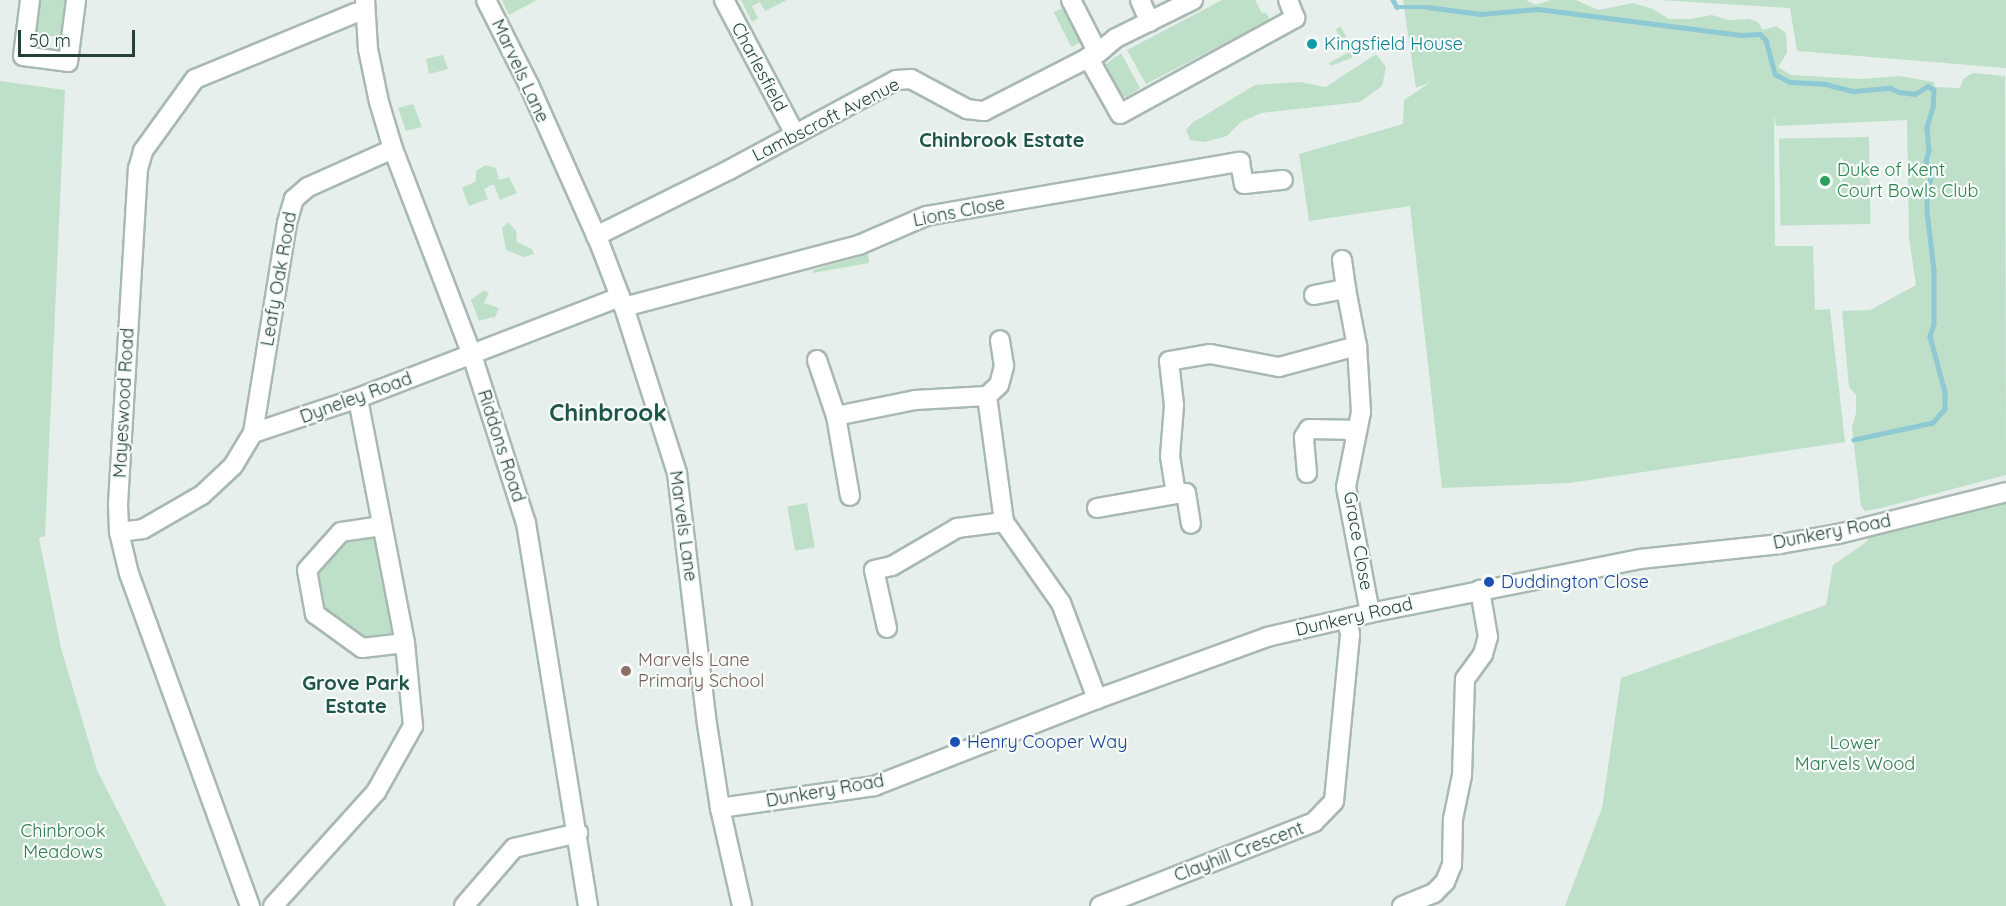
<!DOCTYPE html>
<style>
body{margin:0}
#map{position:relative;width:2006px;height:906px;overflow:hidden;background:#e6efeb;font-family:Quicksand,sans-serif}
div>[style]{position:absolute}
.green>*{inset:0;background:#bfe0c8;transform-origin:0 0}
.stream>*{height:4.5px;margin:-2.25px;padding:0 2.25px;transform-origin:2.25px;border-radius:2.25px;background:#8ec9d4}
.roads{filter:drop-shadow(2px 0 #a8b8b2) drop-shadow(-2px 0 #a8b8b2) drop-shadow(0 2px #a8b8b2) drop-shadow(0 -2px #a8b8b2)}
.minor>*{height:18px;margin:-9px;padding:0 9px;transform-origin:9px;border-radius:9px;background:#fff}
.dots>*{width:16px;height:16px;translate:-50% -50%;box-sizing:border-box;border:3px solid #f7fbf9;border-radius:50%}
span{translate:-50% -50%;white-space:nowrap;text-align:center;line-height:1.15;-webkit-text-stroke:4.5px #f7fbf9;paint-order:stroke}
.culture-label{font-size:18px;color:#0d838f}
.left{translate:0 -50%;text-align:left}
.street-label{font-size:18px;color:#24423a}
.leisure-label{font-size:18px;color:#27864d}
.transit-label{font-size:18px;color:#164399}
.education-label{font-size:18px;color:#785e54}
.park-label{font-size:18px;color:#2d7a4b}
.neighbourhood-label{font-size:20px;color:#1f5548;font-weight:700}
.district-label{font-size:24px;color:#1f5548;font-weight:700}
.scale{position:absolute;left:18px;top:30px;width:117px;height:27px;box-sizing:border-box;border:3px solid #24423a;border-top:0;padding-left:8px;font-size:18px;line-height:21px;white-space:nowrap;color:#24423a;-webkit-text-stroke:4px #f7fbf9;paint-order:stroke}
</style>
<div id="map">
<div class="green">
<i style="left:37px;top:0;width:35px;height:36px"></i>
<i style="clip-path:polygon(502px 0,537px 0,509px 15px)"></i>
<i style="clip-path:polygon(741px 0,787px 0,765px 11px,760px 2px,752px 6px,758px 18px,752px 22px)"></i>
<i style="clip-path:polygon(1222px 0,1255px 0,1262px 13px,1266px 12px,1270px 20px,1146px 84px,1127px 50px)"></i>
<i style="clip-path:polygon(1403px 0,1526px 0,1535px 5px,1551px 0,1576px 0,1598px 10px,1633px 3px,1653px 9px,1669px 19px,1690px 19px,1712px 15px,1728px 20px,1749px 19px,1758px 22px,1763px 30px,1776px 26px,1786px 33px,1787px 53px,1778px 67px,1791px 75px,1860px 79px,1899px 76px,1934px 82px,1935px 87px,1960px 88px,1964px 78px,1973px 73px,2005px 76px,2006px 475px,1881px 508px,1865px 511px,1861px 506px,1852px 427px,1856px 413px,1856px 395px,1849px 387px,1842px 311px,1870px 310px,1916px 285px,1909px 238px,1907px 120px,1776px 126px,1774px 115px,1775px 246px,1813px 246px,1815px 310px,1830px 309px,1845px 442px,1569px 483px,1442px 488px,1410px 206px,1309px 221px,1299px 154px,1403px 124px,1404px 100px,1431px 82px,1416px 88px)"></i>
<i style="clip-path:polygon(1659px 0,2006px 0,2006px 68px,1797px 51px,1790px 8px)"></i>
<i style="left:1068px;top:5px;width:39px;height:16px;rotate:63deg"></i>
<i style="clip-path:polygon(1338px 27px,1341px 27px,1355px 53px,1351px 58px,1331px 66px,1329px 63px,1349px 52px,1336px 30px)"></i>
<i style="clip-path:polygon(1121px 53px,1140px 88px,1127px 97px,1119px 95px,1103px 66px)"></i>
<i style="clip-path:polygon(1376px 54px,1386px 67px,1382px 86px,1360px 102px,1261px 113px,1241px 122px,1227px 136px,1204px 142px,1190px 140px,1186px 130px,1192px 123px,1255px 85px,1299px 82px,1326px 87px)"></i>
<i style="clip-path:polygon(443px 55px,448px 69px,429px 74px,426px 59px)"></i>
<i style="clip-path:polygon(0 81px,65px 90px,45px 536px,39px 538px,61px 648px,97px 770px,166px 906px,0 906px)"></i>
<i style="clip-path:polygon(413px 104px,422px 127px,406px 131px,398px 108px)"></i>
<i style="left:1869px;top:137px;width:87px;height:90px;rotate:89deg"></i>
<i style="clip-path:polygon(486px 165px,496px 168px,499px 180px,509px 177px,517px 193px,500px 200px,494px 185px,491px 185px,484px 189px,488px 199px,469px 206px,462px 188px,476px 181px,476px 171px)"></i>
<i style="clip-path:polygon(508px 222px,516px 231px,517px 242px,532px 249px,534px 254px,524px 257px,506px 250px,502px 228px)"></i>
<i style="clip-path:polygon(868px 254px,869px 263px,813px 273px,813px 270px)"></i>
<i style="clip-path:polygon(483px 291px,489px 292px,484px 303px,499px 308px,494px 319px,493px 317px,479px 321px,471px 300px)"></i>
<i style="clip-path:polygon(2006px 497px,2006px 906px,1565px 906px,1602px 808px,1621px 678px,1826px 605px,1833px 565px,1865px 543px,1876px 528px)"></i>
<i style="left:807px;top:503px;width:45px;height:20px;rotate:80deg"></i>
<i style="clip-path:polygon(382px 526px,405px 643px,362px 648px,315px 614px,307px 570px,341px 532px)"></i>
</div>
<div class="stream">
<i style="left:1393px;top:0;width:8px;rotate:60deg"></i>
<i style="left:1397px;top:7px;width:30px"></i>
<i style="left:1427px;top:7px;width:54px;rotate:7.4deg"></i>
<i style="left:1481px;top:14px;width:57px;rotate:-5deg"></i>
<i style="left:1538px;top:9px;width:204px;rotate:7.3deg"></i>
<i style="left:1740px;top:35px;width:20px;rotate:-3deg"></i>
<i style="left:1760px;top:34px;width:8px;rotate:45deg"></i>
<i style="left:1766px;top:40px;width:35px;rotate:75deg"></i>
<i style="left:1775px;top:74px;width:17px;rotate:28deg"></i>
<i style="left:1790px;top:82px;width:35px;rotate:3deg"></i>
<i style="left:1825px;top:84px;width:30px;rotate:14deg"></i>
<i style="left:1854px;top:91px;width:36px;rotate:-5deg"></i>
<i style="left:1890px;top:88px;width:10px;rotate:24deg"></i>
<i style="left:1899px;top:92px;width:16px;rotate:7deg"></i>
<i style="left:1915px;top:94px;width:15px;rotate:-32deg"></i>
<i style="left:1928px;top:86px;width:7px;rotate:34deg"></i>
<i style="left:1934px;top:90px;width:17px;rotate:93deg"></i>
<i style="left:1933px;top:107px;width:22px;rotate:106deg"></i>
<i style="left:1927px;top:128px;width:23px;rotate:85deg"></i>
<i style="left:1929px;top:151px;width:10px;rotate:107deg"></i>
<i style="left:1926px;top:161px;width:17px;rotate:73deg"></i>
<i style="left:1931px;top:177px;width:18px;rotate:103deg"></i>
<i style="left:1927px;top:195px;width:16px;rotate:90deg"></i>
<i style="left:1927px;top:211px;width:60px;rotate:83.3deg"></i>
<i style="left:1934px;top:271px;width:53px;rotate:90deg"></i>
<i style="left:1934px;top:324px;width:13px;rotate:108deg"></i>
<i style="left:1930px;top:336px;width:58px;rotate:75deg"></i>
<i style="left:1945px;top:392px;width:17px;rotate:90deg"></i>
<i style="left:1945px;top:409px;width:18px;rotate:131deg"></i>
<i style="left:1933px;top:423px;width:81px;rotate:167.9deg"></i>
</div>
<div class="roads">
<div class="minor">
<i style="left:30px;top:0;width:56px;rotate:97.1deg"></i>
<i style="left:23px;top:56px;width:45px;rotate:7.6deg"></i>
<i style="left:68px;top:62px;width:63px;rotate:-82.6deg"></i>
<i style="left:365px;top:0;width:49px;rotate:86.5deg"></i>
<i style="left:368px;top:49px;width:54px;rotate:78.3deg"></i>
<i style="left:379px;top:102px;width:49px;rotate:73.4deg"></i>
<i style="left:393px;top:149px;width:221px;rotate:69deg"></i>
<i style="left:472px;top:355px;width:176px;rotate:72.2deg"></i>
<i style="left:526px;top:523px;width:388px;rotate:80.8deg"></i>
<i style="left:486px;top:0;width:95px;rotate:63.2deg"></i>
<i style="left:529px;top:85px;width:177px;rotate:66deg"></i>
<i style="left:601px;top:247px;width:64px;rotate:69deg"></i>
<i style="left:624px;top:307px;width:174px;rotate:72.3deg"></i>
<i style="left:677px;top:473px;width:253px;rotate:83.2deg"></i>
<i style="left:707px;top:724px;width:85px;rotate:81.2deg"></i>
<i style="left:720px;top:808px;width:100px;rotate:77.3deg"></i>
<i style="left:724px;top:0;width:152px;rotate:62.1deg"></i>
<i style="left:1071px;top:0;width:59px;rotate:63deg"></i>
<i style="left:1140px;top:0;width:24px;rotate:66deg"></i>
<i style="left:1088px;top:57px;width:65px;rotate:60.7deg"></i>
<i style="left:1120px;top:114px;width:200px;rotate:-28.7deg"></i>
<i style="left:1295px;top:18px;width:19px;rotate:-111deg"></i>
<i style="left:596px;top:236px;width:148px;rotate:-26.4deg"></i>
<i style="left:729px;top:170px;width:190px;rotate:-28.3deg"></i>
<i style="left:896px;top:80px;width:15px;rotate:-4deg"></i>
<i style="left:911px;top:79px;width:64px;rotate:28.2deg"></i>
<i style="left:967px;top:109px;width:17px;rotate:7deg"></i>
<i style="left:984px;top:111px;width:128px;rotate:-27deg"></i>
<i style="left:1098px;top:53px;width:23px;rotate:-40deg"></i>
<i style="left:1116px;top:38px;width:86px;rotate:-26.3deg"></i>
<i style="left:1342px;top:260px;width:29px;rotate:82deg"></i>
<i style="left:1314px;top:295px;width:33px;rotate:-11deg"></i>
<i style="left:1346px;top:289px;width:58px;rotate:79.1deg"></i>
<i style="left:1357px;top:346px;width:66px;rotate:86.5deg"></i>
<i style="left:1361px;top:412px;width:76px;rotate:101.3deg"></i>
<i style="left:1346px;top:487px;width:128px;rotate:79.2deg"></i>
<i style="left:624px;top:307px;width:243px;rotate:-14.8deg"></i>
<i style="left:859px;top:245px;width:73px;rotate:-23.4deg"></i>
<i style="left:926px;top:216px;width:319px;rotate:-9.8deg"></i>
<i style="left:1240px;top:162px;width:22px;rotate:80deg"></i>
<i style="left:1244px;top:184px;width:39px;rotate:-6deg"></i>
<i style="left:817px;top:360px;width:59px;rotate:71.3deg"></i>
<i style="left:836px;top:416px;width:81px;rotate:80.1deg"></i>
<i style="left:987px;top:396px;width:16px;rotate:-43deg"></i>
<i style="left:999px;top:385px;width:20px;rotate:-75deg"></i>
<i style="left:1004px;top:366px;width:26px;rotate:-99deg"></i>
<i style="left:836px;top:416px;width:81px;rotate:-11.4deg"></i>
<i style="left:915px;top:400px;width:72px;rotate:-3.2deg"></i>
<i style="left:987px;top:396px;width:127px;rotate:82.3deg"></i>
<i style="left:1004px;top:522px;width:99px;rotate:54.9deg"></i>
<i style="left:1061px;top:603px;width:103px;rotate:69.4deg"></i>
<i style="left:253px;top:433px;width:213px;rotate:-80.8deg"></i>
<i style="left:287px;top:223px;width:25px;rotate:-74deg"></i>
<i style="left:294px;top:199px;width:18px;rotate:-41deg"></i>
<i style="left:308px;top:187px;width:93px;rotate:-24.1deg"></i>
<i style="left:1307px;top:473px;width:36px;rotate:-95deg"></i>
<i style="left:1304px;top:437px;width:9px;rotate:-58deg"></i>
<i style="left:1309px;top:429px;width:39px;rotate:1deg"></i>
<i style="left:1348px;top:430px;width:9px;rotate:32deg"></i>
<i style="left:1176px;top:494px;width:10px;rotate:-6deg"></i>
<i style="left:1186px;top:493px;width:31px;rotate:81deg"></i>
<i style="left:1097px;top:508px;width:80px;rotate:-10deg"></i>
<i style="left:1176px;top:494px;width:38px;rotate:-99deg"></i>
<i style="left:1170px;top:456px;width:51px;rotate:-85.5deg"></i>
<i style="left:1174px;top:405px;width:44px;rotate:-96.5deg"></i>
<i style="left:1169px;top:361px;width:42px;rotate:-9.7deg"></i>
<i style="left:1210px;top:354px;width:70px;rotate:10.7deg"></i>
<i style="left:1279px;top:367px;width:81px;rotate:-15.1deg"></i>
<i style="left:382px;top:526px;width:41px;rotate:171.7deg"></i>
<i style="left:341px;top:532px;width:51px;rotate:131.8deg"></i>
<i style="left:307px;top:570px;width:45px;rotate:79.7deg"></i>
<i style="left:315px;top:614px;width:58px;rotate:35.9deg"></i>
<i style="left:362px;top:648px;width:43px;rotate:-6.6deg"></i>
<i style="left:119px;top:532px;width:24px;rotate:-7deg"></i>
<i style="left:143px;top:529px;width:68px;rotate:-30deg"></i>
<i style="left:202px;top:495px;width:42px;rotate:-43.1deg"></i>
<i style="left:233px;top:466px;width:39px;rotate:-59deg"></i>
<i style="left:253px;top:433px;width:111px;rotate:-18.4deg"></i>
<i style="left:358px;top:398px;width:281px;rotate:-21.1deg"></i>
<i style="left:887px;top:628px;width:59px;rotate:-102.6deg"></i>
<i style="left:874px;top:570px;width:18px;rotate:-13deg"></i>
<i style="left:892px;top:566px;width:75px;rotate:-30.3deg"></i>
<i style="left:957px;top:528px;width:47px;rotate:-7.3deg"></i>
<i style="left:720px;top:808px;width:156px;rotate:-8.1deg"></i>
<i style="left:874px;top:786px;width:239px;rotate:-21.3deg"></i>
<i style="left:1097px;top:699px;width:181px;rotate:-20deg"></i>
<i style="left:1267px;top:637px;width:106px;rotate:-13.1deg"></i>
<i style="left:1370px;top:613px;width:275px;rotate:-11.3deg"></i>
<i style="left:1640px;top:559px;width:141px;rotate:-6.1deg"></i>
<i style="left:1780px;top:544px;width:59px;rotate:-9.8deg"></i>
<i style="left:1838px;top:534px;width:173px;rotate:-14deg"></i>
<i style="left:250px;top:906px;width:353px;rotate:-110deg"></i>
<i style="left:129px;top:574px;width:43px;rotate:-103.4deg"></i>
<i style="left:119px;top:532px;width:28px;rotate:-92deg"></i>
<i style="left:118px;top:504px;width:336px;rotate:-86.6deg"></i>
<i style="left:138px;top:169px;width:19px;rotate:-74deg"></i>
<i style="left:143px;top:151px;width:89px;rotate:-54.2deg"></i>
<i style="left:195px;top:79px;width:173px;rotate:-22.4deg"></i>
<i style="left:355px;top:13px;width:10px;rotate:-11deg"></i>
<i style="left:273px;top:906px;width:154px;rotate:-47.9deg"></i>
<i style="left:376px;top:792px;width:76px;rotate:-60.7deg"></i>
<i style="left:413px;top:726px;width:83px;rotate:-95.5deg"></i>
<i style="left:405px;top:643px;width:249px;rotate:-100.9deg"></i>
<i style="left:464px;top:906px;width:77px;rotate:-49.2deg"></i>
<i style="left:514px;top:848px;width:66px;rotate:-13.2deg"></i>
<i style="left:1100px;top:906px;width:230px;rotate:-21.4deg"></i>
<i style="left:1314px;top:822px;width:29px;rotate:-46deg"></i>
<i style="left:1334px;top:801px;width:168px;rotate:-84.5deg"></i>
<i style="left:1350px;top:634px;width:14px;rotate:-102deg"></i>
<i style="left:1402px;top:906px;width:35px;rotate:-22deg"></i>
<i style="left:1434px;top:893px;width:16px;rotate:-45deg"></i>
<i style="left:1445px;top:882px;width:18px;rotate:-68deg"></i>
<i style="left:1452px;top:865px;width:46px;rotate:-88.8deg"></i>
<i style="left:1453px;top:819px;width:45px;rotate:-78.4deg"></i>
<i style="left:1462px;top:775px;width:96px;rotate:-88.2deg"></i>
<i style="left:1465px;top:679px;width:31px;rotate:-54deg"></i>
<i style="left:1483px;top:654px;width:18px;rotate:-74deg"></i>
<i style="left:1488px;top:637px;width:48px;rotate:-99.7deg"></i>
</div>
</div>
<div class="dots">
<i style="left:1312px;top:44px;background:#0f9aa8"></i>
<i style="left:1825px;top:181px;background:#2e9e5b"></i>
<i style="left:1489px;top:582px;background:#1a4fb4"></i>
<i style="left:626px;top:671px;background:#8d6e63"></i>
<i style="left:955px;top:742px;background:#1a4fb4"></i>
</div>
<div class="culture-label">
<span class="left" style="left:1324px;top:44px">Kingsfield House</span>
</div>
<div class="street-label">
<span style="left:759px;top:67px;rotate:62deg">Charlesfield</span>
<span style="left:520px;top:71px;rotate:65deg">Marvels Lane</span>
<span style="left:826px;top:120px;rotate:-27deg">Lambscroft Avenue</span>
<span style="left:959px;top:212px;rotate:-11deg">Lions Close</span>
<span style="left:279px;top:279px;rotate:-80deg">Leafy Oak Road</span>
<span style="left:356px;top:398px;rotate:-20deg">Dyneley Road</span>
<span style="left:124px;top:403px;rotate:-87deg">Mayeswood Road</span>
<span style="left:501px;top:446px;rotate:72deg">Riddons Road</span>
<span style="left:683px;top:526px;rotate:82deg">Marvels Lane</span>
<span style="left:1832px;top:532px;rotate:-11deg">Dunkery Road</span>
<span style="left:1358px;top:541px;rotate:80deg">Grace Close</span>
<span style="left:1354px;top:617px;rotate:-13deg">Dunkery Road</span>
<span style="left:825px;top:791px;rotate:-10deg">Dunkery Road</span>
<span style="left:1239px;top:852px;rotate:-21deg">Clayhill Crescent</span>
</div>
<div class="leisure-label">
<span class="left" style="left:1837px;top:181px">Duke of Kent<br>Court Bowls Club</span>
</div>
<div class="transit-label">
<span class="left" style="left:1501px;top:582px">Duddington Close</span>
<span class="left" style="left:967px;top:742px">Henry Cooper Way</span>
</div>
<div class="education-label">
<span class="left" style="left:638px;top:671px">Marvels Lane<br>Primary School</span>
</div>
<div class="park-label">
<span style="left:1855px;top:754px">Lower<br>Marvels Wood</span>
<span style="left:63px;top:842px">Chinbrook<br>Meadows</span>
</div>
<div class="neighbourhood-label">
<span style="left:1002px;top:139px">Chinbrook Estate</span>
<span style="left:356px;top:694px">Grove Park<br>Estate</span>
</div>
<div class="district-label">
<span style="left:608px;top:413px">Chinbrook</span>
</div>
<div class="scale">50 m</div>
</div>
